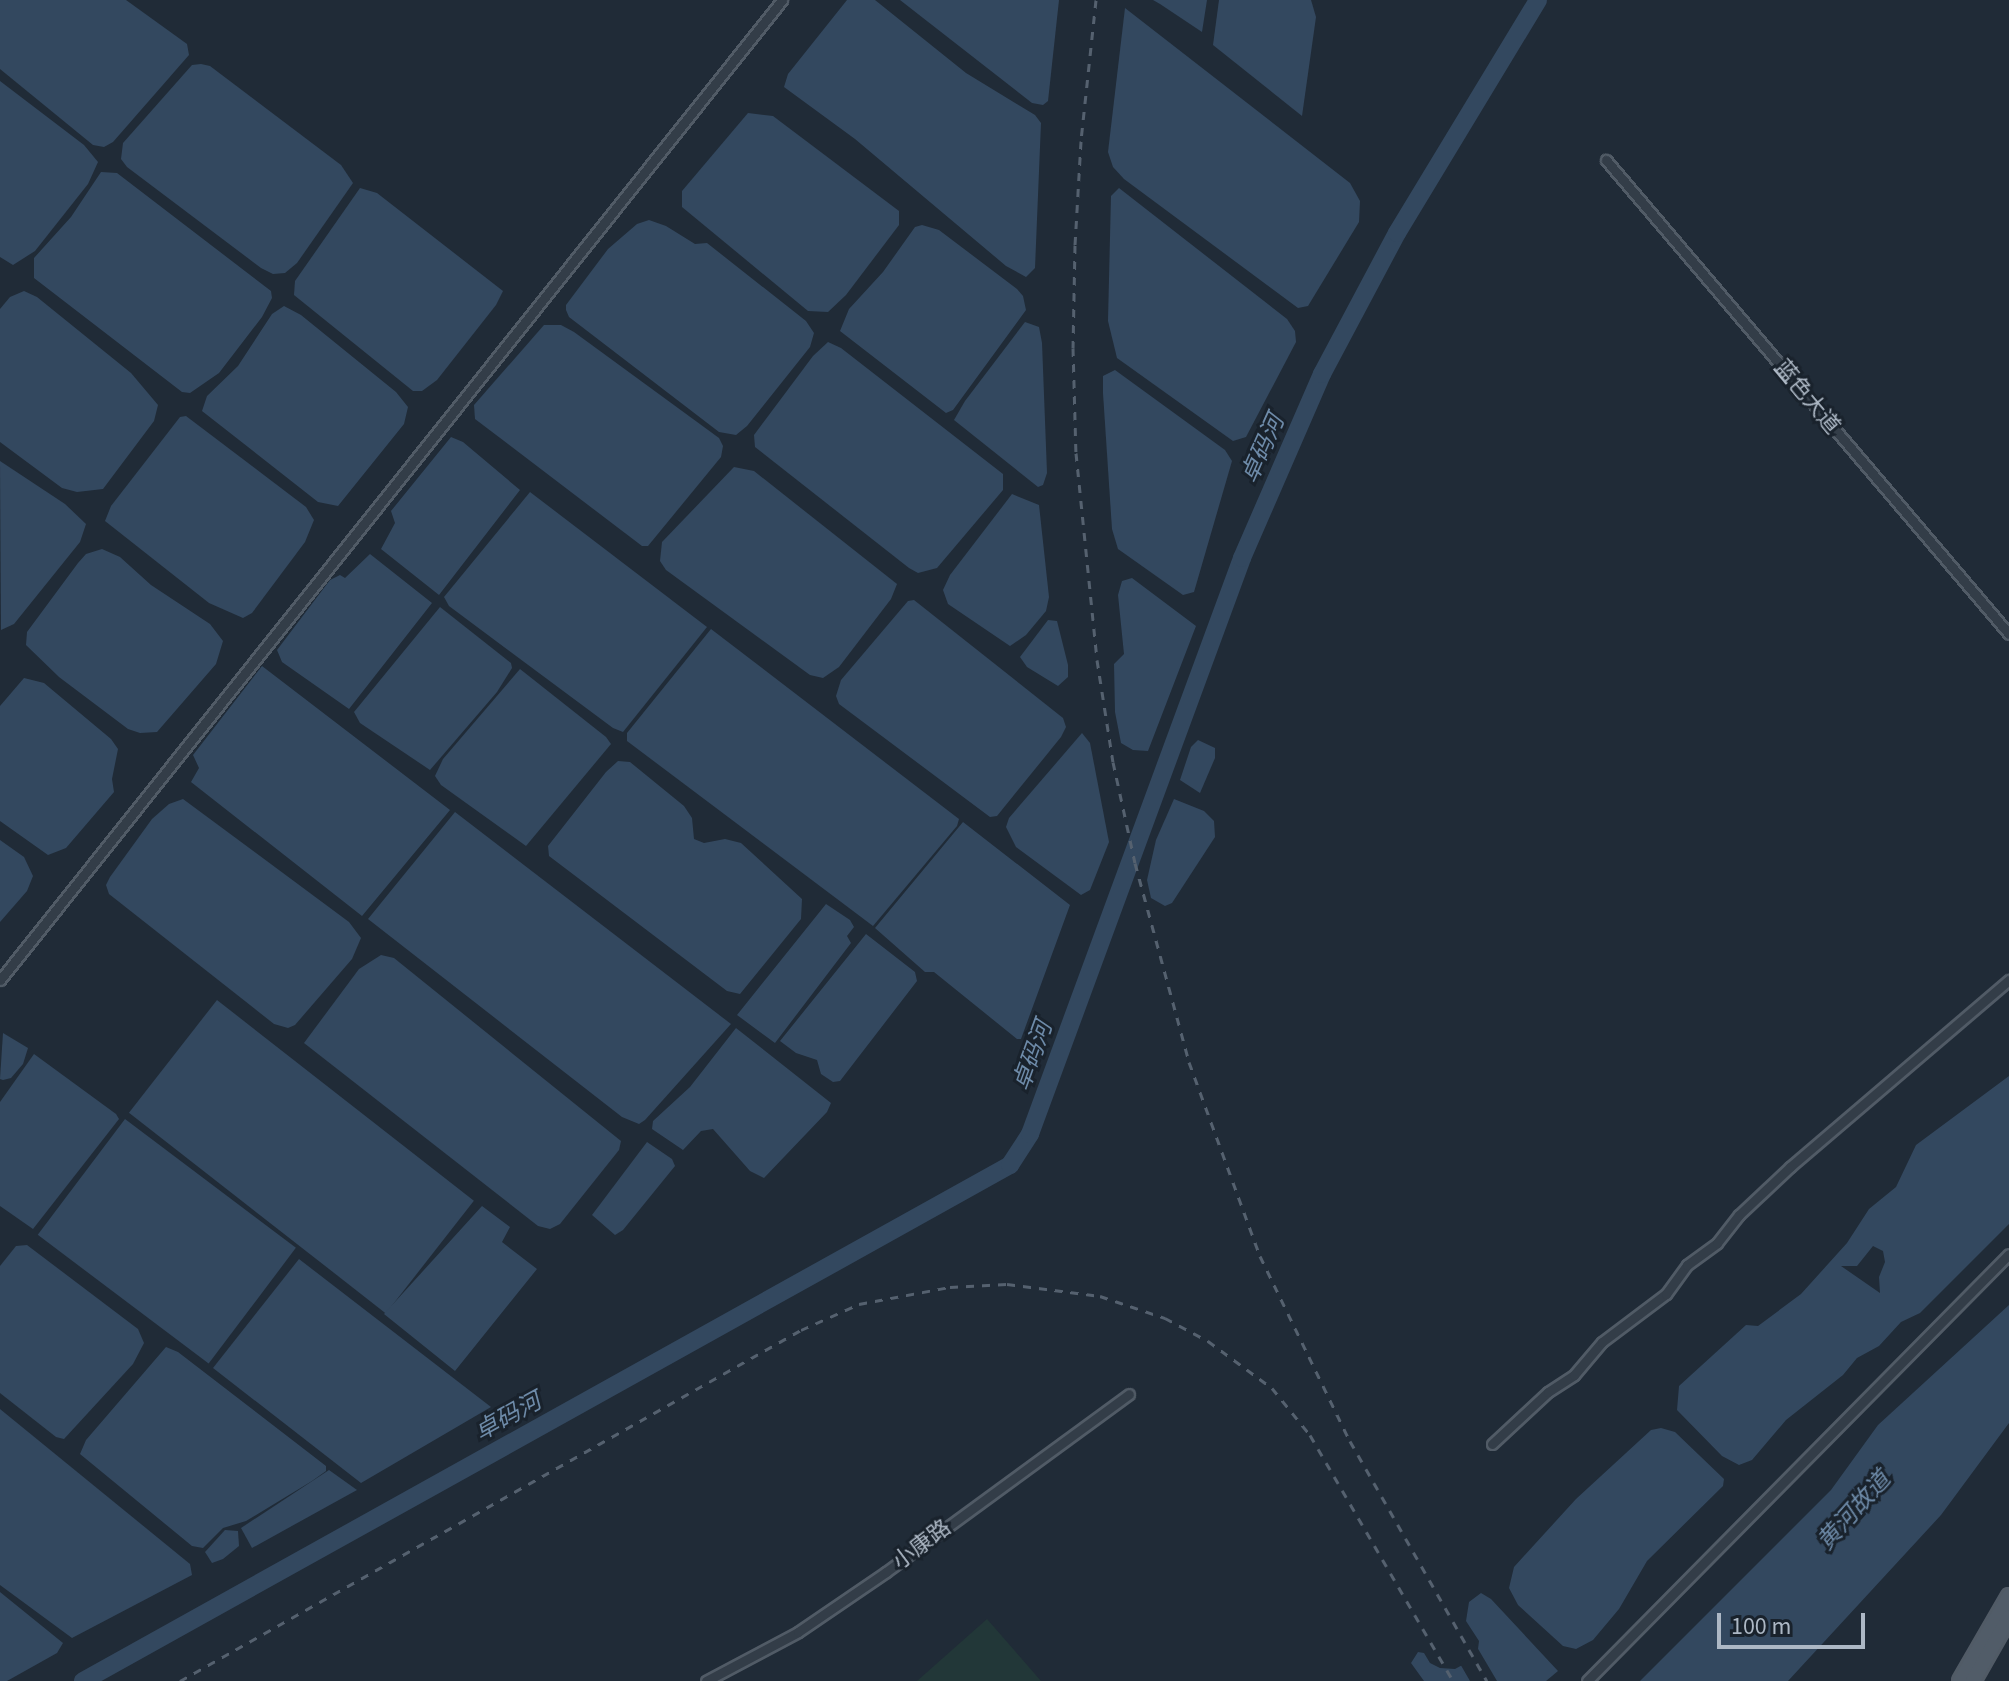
<!DOCTYPE html>
<meta charset="utf-8">
<style>
body{margin:0}
#map{position:relative;width:2009px;height:1681px;overflow:hidden;background:#202b37;font-family:"Source Sans 3","Noto Sans SC",sans-serif}
div>[style]{position:absolute}
.green>*{inset:0;background:#223738}
.water>*{inset:0;background:#33485f;transform-origin:0 0}
.pier>*{inset:0;background:#202b37}
.river>*{height:18px;margin:-9px;padding:0 9px;transform-origin:9px;border-radius:9px;background:#33485f}
.roads{filter:drop-shadow(2px 0 #515b66) drop-shadow(-2px 0 #515b66) drop-shadow(0 2px #515b66) drop-shadow(0 -2px #515b66)}
.street>*{height:9px;margin:-4.5px;padding:0 4.5px;transform-origin:4.5px;border-radius:4.5px;background:#333d48}
.primary>*{height:14px;margin:-7px;padding:0 7px;transform-origin:7px;border-radius:7px;background:#515c68}
.rail>*{height:3px;margin-top:-1.5px;transform-origin:0;background:repeating-linear-gradient(90deg,#55616f 0 8px,transparent 0 16px)}
span{translate:-50% -50%;white-space:nowrap;text-align:center;line-height:1.15;-webkit-text-stroke:6px #19222c;paint-order:stroke}
.street-label{font-size:22px;color:#adb8c5}
.water-label{font-size:24px;color:#6e8ba9;font-style:italic}
.scale{position:absolute;left:1717px;top:1613px;width:148px;height:36px;box-sizing:border-box;border:4px solid #adb8c5;border-top:0;padding-left:10px;font-size:24px;line-height:28px;white-space:nowrap;color:#adb8c5;-webkit-text-stroke:6px #19222c;paint-order:stroke}
</style>
<div id="map">
<div class="green">
<i style="clip-path:polygon(987px 1619px,1041px 1681px,917px 1681px)"></i>
</div>
<div class="water">
<i style="clip-path:polygon(0 0,126px 0,187px 44px,189px 55px,113px 142px,104px 147px,93px 145px,0 69px)"></i>
<i style="clip-path:polygon(847px 0,875px 0,966px 73px,1035px 115px,1041px 123px,1035px 268px,1026px 277px,1006px 266px,855px 139px,784px 87px,788px 74px)"></i>
<i style="clip-path:polygon(900px 0,1059px 0,1048px 101px,1043px 105px,1032px 103px)"></i>
<i style="clip-path:polygon(1153px 0,1207px 0,1202px 32px,1160px 4px)"></i>
<i style="clip-path:polygon(1219px 0,1311px 0,1316px 17px,1302px 116px,1213px 45px)"></i>
<i style="clip-path:polygon(1125px 8px,1350px 183px,1360px 201px,1359px 222px,1308px 306px,1298px 308px,1124px 179px,1113px 167px,1108px 152px)"></i>
<i style="clip-path:polygon(201px 64px,210px 66px,341px 165px,353px 183px,297px 263px,285px 273px,273px 274px,261px 268px,127px 167px,121px 159px,123px 143px,192px 65px)"></i>
<i style="clip-path:polygon(0 81px,84px 145px,98px 162px,88px 184px,35px 251px,13px 265px,0 257px)"></i>
<i style="clip-path:polygon(748px 113px,773px 116px,899px 211px,899px 225px,846px 295px,828px 312px,808px 311px,682px 207px,682px 191px)"></i>
<i style="clip-path:polygon(101px 172px,117px 173px,271px 291px,272px 298px,262px 317px,219px 373px,190px 393px,182px 392px,34px 278px,34px 258px,71px 217px)"></i>
<i style="clip-path:polygon(360px 188px,377px 193px,503px 291px,496px 305px,437px 380px,422px 391px,413px 391px,294px 295px,295px 281px)"></i>
<i style="clip-path:polygon(1119px 188px,1287px 319px,1295px 331px,1296px 342px,1246px 437px,1233px 441px,1117px 358px,1108px 321px,1111px 196px)"></i>
<i style="clip-path:polygon(649px 220px,666px 226px,695px 244px,707px 243px,806px 321px,814px 333px,810px 347px,747px 426px,736px 435px,719px 432px,569px 317px,566px 310px,566px 305px,608px 249px,637px 224px)"></i>
<i style="clip-path:polygon(922px 225px,939px 230px,1017px 289px,1023px 296px,1026px 310px,953px 410px,946px 413px,840px 331px,849px 309px,883px 272px,915px 227px)"></i>
<i style="clip-path:polygon(24px 291px,37px 297px,131px 373px,158px 405px,154px 421px,103px 489px,77px 492px,62px 488px,0 442px,0 309px,10px 297px)"></i>
<i style="clip-path:polygon(284px 306px,301px 315px,396px 392px,408px 407px,404px 424px,338px 506px,318px 502px,202px 411px,207px 396px,238px 366px,272px 314px)"></i>
<i style="clip-path:polygon(1025px 322px,1039px 327px,1042px 343px,1047px 473px,1043px 485px,1038px 487px,954px 420px,965px 401px)"></i>
<i style="clip-path:polygon(544px 325px,561px 325px,574px 332px,719px 438px,723px 446px,721px 457px,648px 546px,642px 546px,475px 419px,474px 405px)"></i>
<i style="clip-path:polygon(828px 342px,841px 348px,1003px 474px,1003px 490px,937px 568px,918px 573px,909px 568px,755px 447px,754px 435px,813px 356px)"></i>
<i style="clip-path:polygon(1115px 370px,1225px 450px,1232px 461px,1194px 592px,1183px 595px,1118px 549px,1112px 529px,1103px 393px,1103px 376px)"></i>
<i style="clip-path:polygon(186px 416px,306px 507px,314px 520px,305px 542px,252px 613px,243px 618px,209px 603px,105px 521px,111px 506px,180px 417px)"></i>
<i style="clip-path:polygon(451px 437px,463px 442px,520px 490px,439px 595px,381px 549px,395px 523px,391px 511px)"></i>
<i style="clip-path:polygon(0 461px,65px 504px,86px 524px,80px 542px,14px 624px,1px 630px)"></i>
<i style="clip-path:polygon(734px 467px,754px 471px,897px 584px,891px 599px,839px 667px,823px 678px,810px 675px,666px 570px,660px 561px,662px 542px)"></i>
<i style="clip-path:polygon(530px 492px,707px 627px,623px 732px,613px 728px,449px 606px,444px 597px)"></i>
<i style="clip-path:polygon(1012px 494px,1039px 505px,1049px 597px,1046px 611px,1026px 635px,1010px 646px,948px 604px,943px 590px,950px 575px)"></i>
<i style="clip-path:polygon(102px 549px,120px 557px,151px 585px,210px 624px,223px 641px,216px 664px,157px 732px,140px 733px,128px 729px,59px 677px,26px 645px,27px 632px,78px 563px,86px 554px)"></i>
<i style="clip-path:polygon(370px 554px,432px 603px,349px 709px,282px 662px,277px 650px,330px 580px,340px 575px,345px 578px)"></i>
<i style="clip-path:polygon(1132px 578px,1196px 626px,1148px 751px,1133px 750px,1121px 743px,1115px 712px,1114px 664px,1124px 654px,1118px 595px,1122px 581px)"></i>
<i style="clip-path:polygon(914px 600px,1063px 718px,1066px 727px,1061px 737px,997px 816px,990px 817px,839px 704px,836px 696px,841px 680px,908px 601px)"></i>
<i style="clip-path:polygon(440px 607px,511px 663px,512px 668px,497px 692px,430px 770px,360px 723px,354px 712px)"></i>
<i style="clip-path:polygon(1048px 620px,1057px 621px,1068px 665px,1068px 677px,1058px 686px,1027px 667px,1020px 657px)"></i>
<i style="clip-path:polygon(711px 629px,959px 819px,957px 826px,873px 926px,627px 741px,627px 733px)"></i>
<i style="clip-path:polygon(262px 666px,450px 810px,362px 916px,191px 782px,199px 768px,193px 755px)"></i>
<i style="clip-path:polygon(520px 669px,606px 737px,611px 744px,526px 846px,441px 785px,435px 776px,443px 759px)"></i>
<i style="clip-path:polygon(24px 678px,44px 683px,111px 739px,118px 749px,112px 779px,114px 792px,66px 848px,48px 855px,0 821px,0 706px)"></i>
<i style="clip-path:polygon(1082px 733px,1090px 743px,1109px 842px,1090px 890px,1081px 895px,1016px 847px,1006px 827px,1009px 818px)"></i>
<i style="clip-path:polygon(1198px 740px,1215px 748px,1215px 758px,1200px 793px,1180px 780px,1191px 747px)"></i>
<i style="clip-path:polygon(618px 761px,630px 762px,684px 806px,692px 818px,694px 839px,704px 843px,725px 839px,741px 843px,802px 899px,801px 919px,740px 994px,727px 991px,549px 856px,548px 846px,559px 832px,606px 772px)"></i>
<i style="clip-path:polygon(183px 799px,349px 922px,361px 938px,352px 959px,295px 1025px,288px 1028px,274px 1024px,109px 894px,106px 885px,110px 877px,152px 819px,169px 804px)"></i>
<i style="clip-path:polygon(1174px 799px,1204px 811px,1214px 821px,1215px 837px,1172px 903px,1165px 906px,1151px 898px,1147px 880px,1156px 840px)"></i>
<i style="clip-path:polygon(455px 812px,731px 1024px,645px 1120px,639px 1124px,622px 1117px,368px 919px)"></i>
<i style="clip-path:polygon(963px 822px,1070px 905px,1021px 1039px,1017px 1039px,934px 972px,925px 972px,875px 928px)"></i>
<i style="clip-path:polygon(0 840px,24px 857px,33px 876px,27px 891px,0 922px)"></i>
<i style="clip-path:polygon(826px 904px,850px 920px,854px 927px,847px 936px,851px 943px,775px 1043px,737px 1015px)"></i>
<i style="clip-path:polygon(866px 934px,915px 972px,917px 981px,840px 1081px,833px 1082px,821px 1074px,817px 1060px,796px 1053px,780px 1041px)"></i>
<i style="clip-path:polygon(381px 955px,394px 958px,621px 1141px,619px 1150px,560px 1224px,550px 1229px,538px 1226px,304px 1043px,359px 969px)"></i>
<i style="left:217px;top:1000px;width:326px;height:143px;rotate:38deg"></i>
<i style="clip-path:polygon(736px 1028px,831px 1103px,827px 1112px,764px 1178px,750px 1171px,713px 1129px,701px 1131px,683px 1150px,652px 1129px,653px 1121px,690px 1087px)"></i>
<i style="clip-path:polygon(3px 1033px,28px 1048px,23px 1064px,11px 1078px,3px 1080px,0 1079px)"></i>
<i style="clip-path:polygon(34px 1054px,116px 1114px,119px 1119px,33px 1229px,0 1206px,0 1102px)"></i>
<i style="clip-path:polygon(evenodd,2009px 1076px,2009px 1224px,1920px 1313px,1901px 1322px,1879px 1346px,1857px 1358px,1843px 1375px,1786px 1420px,1752px 1460px,1739px 1465px,1722px 1456px,1677px 1410px,1679px 1386px,1746px 1325px,1758px 1326px,1801px 1294px,1847px 1243px,1869px 1209px,1896px 1187px,1916px 1145px,2009px 1076px,1873px 1246px,1883px 1251px,1885px 1262px,1879px 1277px,1880px 1293px,1841px 1266px,1857px 1266px,1873px 1246px)"></i>
<i style="left:125px;top:1119px;width:214px;height:145px;rotate:37deg"></i>
<i style="clip-path:polygon(647px 1142px,672px 1159px,675px 1166px,623px 1230px,615px 1235px,592px 1215px)"></i>
<i style="clip-path:polygon(482px 1206px,510px 1227px,502px 1242px,537px 1269px,455px 1371px,384px 1314px)"></i>
<i style="clip-path:polygon(27px 1245px,138px 1329px,144px 1343px,133px 1364px,64px 1439px,56px 1437px,0 1393px,0 1266px,16px 1246px)"></i>
<i style="clip-path:polygon(299px 1259px,491px 1407px,361px 1483px,213px 1368px)"></i>
<i style="clip-path:polygon(2009px 1305px,2009px 1423px,1941px 1515px,1788px 1681px,1640px 1681px,1831px 1490px,1878px 1425px)"></i>
<i style="clip-path:polygon(166px 1347px,178px 1352px,326px 1466px,326px 1471px,312px 1481px,246px 1521px,223px 1528px,203px 1548px,192px 1546px,80px 1454px,86px 1440px)"></i>
<i style="clip-path:polygon(0 1409px,190px 1564px,192px 1575px,72px 1638px,0 1585px)"></i>
<i style="clip-path:polygon(1661px 1428px,1675px 1432px,1724px 1479px,1723px 1486px,1647px 1561px,1619px 1609px,1593px 1640px,1576px 1649px,1563px 1646px,1518px 1605px,1509px 1588px,1514px 1567px,1576px 1499px,1651px 1430px)"></i>
<i style="clip-path:polygon(329px 1470px,357px 1490px,252px 1548px,241px 1528px)"></i>
<i style="clip-path:polygon(225px 1530px,238px 1531px,239px 1546px,223px 1559px,212px 1563px,205px 1552px)"></i>
<i style="clip-path:polygon(0 1592px,63px 1643px,57px 1653px,7px 1681px,0 1681px)"></i>
<i style="clip-path:polygon(1481px 1593px,1491px 1599px,1558px 1671px,1546px 1681px,1424px 1681px,1411px 1663px,1418px 1652px,1424px 1653px,1430px 1663px,1440px 1668px,1455px 1669px,1477px 1657px,1479px 1641px,1466px 1621px,1469px 1602px)"></i>
</div>
<div class="pier">
<i style="clip-path:polygon(1474px 1642px,1497px 1681px,1470px 1681px,1459px 1662px,1474px 1654px)"></i>
</div>
<div class="river">
<i style="left:83px;top:1681px;width:1061px;rotate:-29.1deg"></i>
<i style="left:1010px;top:1165px;width:37px;rotate:-57deg"></i>
<i style="left:1030px;top:1134px;width:614px;rotate:-69.79deg"></i>
<i style="left:1242px;top:558px;width:201px;rotate:-66.5deg"></i>
<i style="left:1322px;top:374px;width:160px;rotate:-62deg"></i>
<i style="left:1397px;top:233px;width:272px;rotate:-58.8deg"></i>
</div>
<div class="roads">
<div class="street">
<i style="left:1606px;top:160px;width:622px;rotate:49.63deg"></i>
<i style="left:0;top:980px;width:1254px;rotate:-51.41deg"></i>
<i style="left:1492px;top:1444px;width:76px;rotate:-42.9deg"></i>
<i style="left:1548px;top:1392px;width:31px;rotate:-33deg"></i>
<i style="left:1574px;top:1375px;width:43px;rotate:-49.7deg"></i>
<i style="left:1602px;top:1342px;width:80px;rotate:-36.9deg"></i>
<i style="left:1666px;top:1294px;width:36px;rotate:-54deg"></i>
<i style="left:1687px;top:1265px;width:37px;rotate:-36deg"></i>
<i style="left:1717px;top:1243px;width:36px;rotate:-52deg"></i>
<i style="left:1739px;top:1215px;width:70px;rotate:-43.3deg"></i>
<i style="left:1790px;top:1167px;width:288px;rotate:-40.5deg"></i>
<i style="left:706px;top:1681px;width:104px;rotate:-28deg"></i>
<i style="left:798px;top:1632px;width:107px;rotate:-34.3deg"></i>
<i style="left:886px;top:1572px;width:301px;rotate:-36.2deg"></i>
<i style="left:1587px;top:1681px;width:600px;rotate:-45.34deg"></i>
</div>
<div class="primary">
<i style="left:1960px;top:1681px;width:98px;rotate:-60deg"></i>
<i style="left:1973px;top:1681px;width:73px;rotate:-60.3deg"></i>
</div>
</div>
<div class="rail">
<i style="left:1096px;top:0;width:142px;rotate:96.1deg"></i>
<i style="left:1081px;top:141px;width:104px;rotate:93.3deg"></i>
<i style="left:1075px;top:245px;width:103px;rotate:91.1deg"></i>
<i style="left:1073px;top:348px;width:105px;rotate:88.4deg"></i>
<i style="left:1076px;top:453px;width:208px;rotate:84.2deg"></i>
<i style="left:1097px;top:660px;width:103px;rotate:81.1deg"></i>
<i style="left:1113px;top:762px;width:103px;rotate:77.7deg"></i>
<i style="left:1135px;top:863px;width:206px;rotate:74.8deg"></i>
<i style="left:1189px;top:1062px;width:207px;rotate:69.9deg"></i>
<i style="left:1260px;top:1256px;width:206px;rotate:64.1deg"></i>
<i style="left:1350px;top:1441px;width:276px;rotate:60.3deg"></i>
<i style="left:180px;top:1681px;width:713px;rotate:-29.48deg"></i>
<i style="left:801px;top:1330px;width:64px;rotate:-24.1deg"></i>
<i style="left:859px;top:1304px;width:93px;rotate:-10.6deg"></i>
<i style="left:950px;top:1287px;width:57px;rotate:-3deg"></i>
<i style="left:1007px;top:1284px;width:94px;rotate:7.4deg"></i>
<i style="left:1100px;top:1296px;width:69px;rotate:18.7deg"></i>
<i style="left:1165px;top:1318px;width:49px;rotate:28.1deg"></i>
<i style="left:1208px;top:1341px;width:79px;rotate:36.3deg"></i>
<i style="left:1272px;top:1388px;width:60px;rotate:51deg"></i>
<i style="left:1310px;top:1435px;width:285px;rotate:59.8deg"></i>
</div>
<div class="street-label">
<span style="left:1807px;top:397px;rotate:50deg">蓝色大道</span>
<span style="left:922px;top:1545px;rotate:-37deg">小康路</span>
</div>
<div class="water-label">
<span style="left:1263px;top:449px;rotate:-66deg">卓码河</span>
<span style="left:1033px;top:1056px;rotate:-70deg">卓码河</span>
<span style="left:508px;top:1417px;rotate:-29deg">卓码河</span>
<span style="left:1854px;top:1511px;rotate:-48deg">黄河故道</span>
</div>
<div class="scale">100 m</div>
</div>
